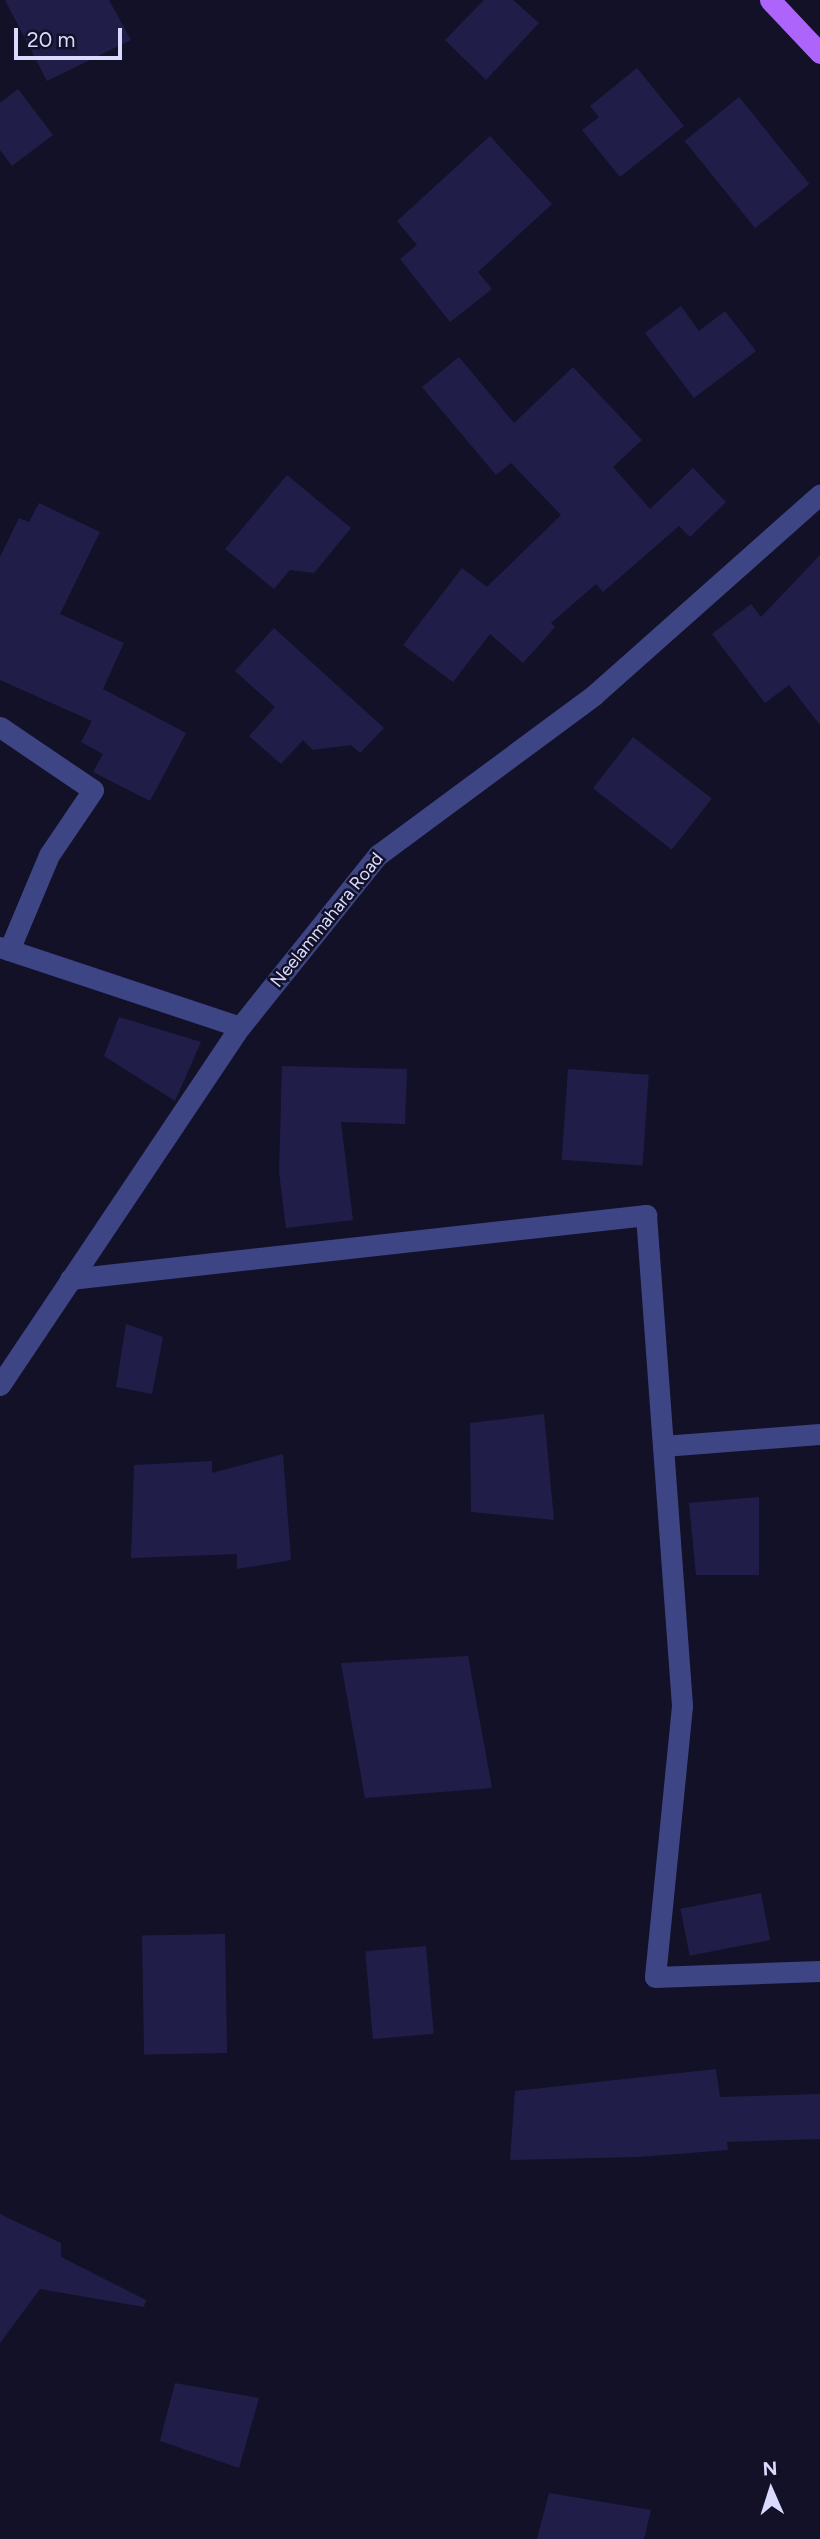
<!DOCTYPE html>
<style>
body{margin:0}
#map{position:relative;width:820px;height:2539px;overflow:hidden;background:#121128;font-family:Figtree,sans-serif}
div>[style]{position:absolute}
.building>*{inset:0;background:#201e48;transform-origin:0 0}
.minor>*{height:21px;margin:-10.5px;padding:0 10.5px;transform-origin:10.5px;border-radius:10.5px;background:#3e4585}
.major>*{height:21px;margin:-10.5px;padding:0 10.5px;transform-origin:10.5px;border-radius:10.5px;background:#ac64fa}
span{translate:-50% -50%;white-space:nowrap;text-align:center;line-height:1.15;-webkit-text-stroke:5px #121128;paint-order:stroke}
.street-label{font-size:18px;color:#d9dafe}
.north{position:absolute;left:736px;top:2455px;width:70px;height:70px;-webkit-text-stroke:5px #121128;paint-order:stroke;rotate:357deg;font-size:19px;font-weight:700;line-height:28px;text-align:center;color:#d9dafe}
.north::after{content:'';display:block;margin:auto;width:24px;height:32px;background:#d9dafe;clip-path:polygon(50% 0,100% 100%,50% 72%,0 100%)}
.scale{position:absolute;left:14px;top:28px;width:108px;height:32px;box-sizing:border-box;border:4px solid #d9dafe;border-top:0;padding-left:9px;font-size:21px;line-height:24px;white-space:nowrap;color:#d9dafe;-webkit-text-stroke:5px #121128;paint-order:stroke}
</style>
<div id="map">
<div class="building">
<i style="clip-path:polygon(5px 0,109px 0,131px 40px,47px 81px)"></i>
<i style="clip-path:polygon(484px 0,513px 0,539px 23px,486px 80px,445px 40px)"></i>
<i style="clip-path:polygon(637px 68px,684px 126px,620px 177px,582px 130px,599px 117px,590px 106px)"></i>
<i style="clip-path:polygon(18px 89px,53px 135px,12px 166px,0 150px,0 103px)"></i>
<i style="left:739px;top:97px;width:112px;height:70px;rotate:51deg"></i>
<i style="clip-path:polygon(490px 136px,552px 204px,478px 272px,492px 289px,450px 322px,400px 259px,417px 245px,397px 221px)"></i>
<i style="clip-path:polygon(681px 306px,699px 331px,725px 311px,756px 351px,694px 398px,645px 333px)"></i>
<i style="clip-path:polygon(459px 357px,514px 423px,573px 367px,642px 440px,613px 467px,650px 509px,693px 468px,726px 502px,690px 537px,679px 526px,603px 592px,596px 584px,551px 623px,555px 627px,523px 663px,490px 634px,453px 682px,403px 645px,462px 568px,487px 587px,561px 515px,511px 463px,496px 475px,422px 387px)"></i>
<i style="clip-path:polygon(287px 475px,351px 528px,314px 573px,290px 570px,274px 589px,225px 549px)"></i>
<i style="clip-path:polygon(39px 503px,100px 532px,60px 614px,124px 643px,103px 689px,186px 733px,150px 801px,93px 772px,103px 754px,81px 742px,92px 721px,0 680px,0 557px,19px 518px,29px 522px)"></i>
<i style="clip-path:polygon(820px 555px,820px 725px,789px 685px,765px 703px,712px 634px,751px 604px,761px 617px)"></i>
<i style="clip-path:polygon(274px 628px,384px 728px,360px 753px,351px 745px,313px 750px,303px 740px,281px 764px,249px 736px,275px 707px,235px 671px)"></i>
<i style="left:633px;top:737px;width:100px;height:65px;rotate:38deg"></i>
<i style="clip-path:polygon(119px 1017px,201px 1042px,175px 1101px,104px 1056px)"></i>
<i style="clip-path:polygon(282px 1066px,407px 1069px,405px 1124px,341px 1122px,353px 1220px,286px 1228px,279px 1172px)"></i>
<i style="left:568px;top:1069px;width:81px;height:91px;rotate:4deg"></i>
<i style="clip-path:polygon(126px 1324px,163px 1337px,152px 1394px,116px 1387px)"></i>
<i style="clip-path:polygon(544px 1414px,554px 1520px,471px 1512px,470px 1423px)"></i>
<i style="clip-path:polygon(283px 1454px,291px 1560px,237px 1569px,237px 1554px,131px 1558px,134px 1465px,212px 1461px,212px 1473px)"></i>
<i style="clip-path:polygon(759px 1497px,759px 1575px,696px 1575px,689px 1503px)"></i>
<i style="clip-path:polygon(468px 1656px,492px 1788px,365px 1798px,341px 1663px)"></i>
<i style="left:761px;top:1893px;width:48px;height:82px;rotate:79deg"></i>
<i style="left:225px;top:1934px;width:119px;height:83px;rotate:89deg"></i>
<i style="left:426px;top:1946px;width:88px;height:61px;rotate:85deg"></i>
<i style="clip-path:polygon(716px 2069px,720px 2097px,820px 2094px,820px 2139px,727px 2142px,728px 2150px,638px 2157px,510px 2160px,515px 2091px)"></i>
<i style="clip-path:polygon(0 2214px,61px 2243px,61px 2257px,146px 2300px,144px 2307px,40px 2289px,0 2343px)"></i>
<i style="clip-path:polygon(175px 2383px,259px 2398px,239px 2468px,160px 2441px)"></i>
<i style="clip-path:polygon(549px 2493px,651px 2510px,644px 2539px,537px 2539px)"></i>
</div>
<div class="minor">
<i style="left:0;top:727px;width:112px;rotate:34.1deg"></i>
<i style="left:93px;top:790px;width:78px;rotate:124.1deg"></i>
<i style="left:49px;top:855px;width:103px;rotate:112.8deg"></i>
<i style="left:0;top:947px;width:253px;rotate:18.4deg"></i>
<i style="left:70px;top:1279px;width:580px;rotate:-6.34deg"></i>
<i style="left:646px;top:1215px;width:492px;rotate:85.8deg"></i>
<i style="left:682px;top:1706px;width:272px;rotate:95.7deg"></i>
<i style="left:655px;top:1977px;width:165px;rotate:-2.1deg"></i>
<i style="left:0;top:1385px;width:431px;rotate:-56.2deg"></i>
<i style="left:240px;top:1027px;width:221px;rotate:-51.3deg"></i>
<i style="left:378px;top:855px;width:269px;rotate:-36.5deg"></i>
<i style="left:594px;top:695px;width:302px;rotate:-41.6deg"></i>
<i style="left:663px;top:1446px;width:157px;rotate:-4.4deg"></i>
</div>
<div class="major">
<i style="left:770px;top:0;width:73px;rotate:46.7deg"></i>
</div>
<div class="street-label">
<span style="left:327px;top:920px;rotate:-51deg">Neelammahara Road</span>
</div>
<div class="north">N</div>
<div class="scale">20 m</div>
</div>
